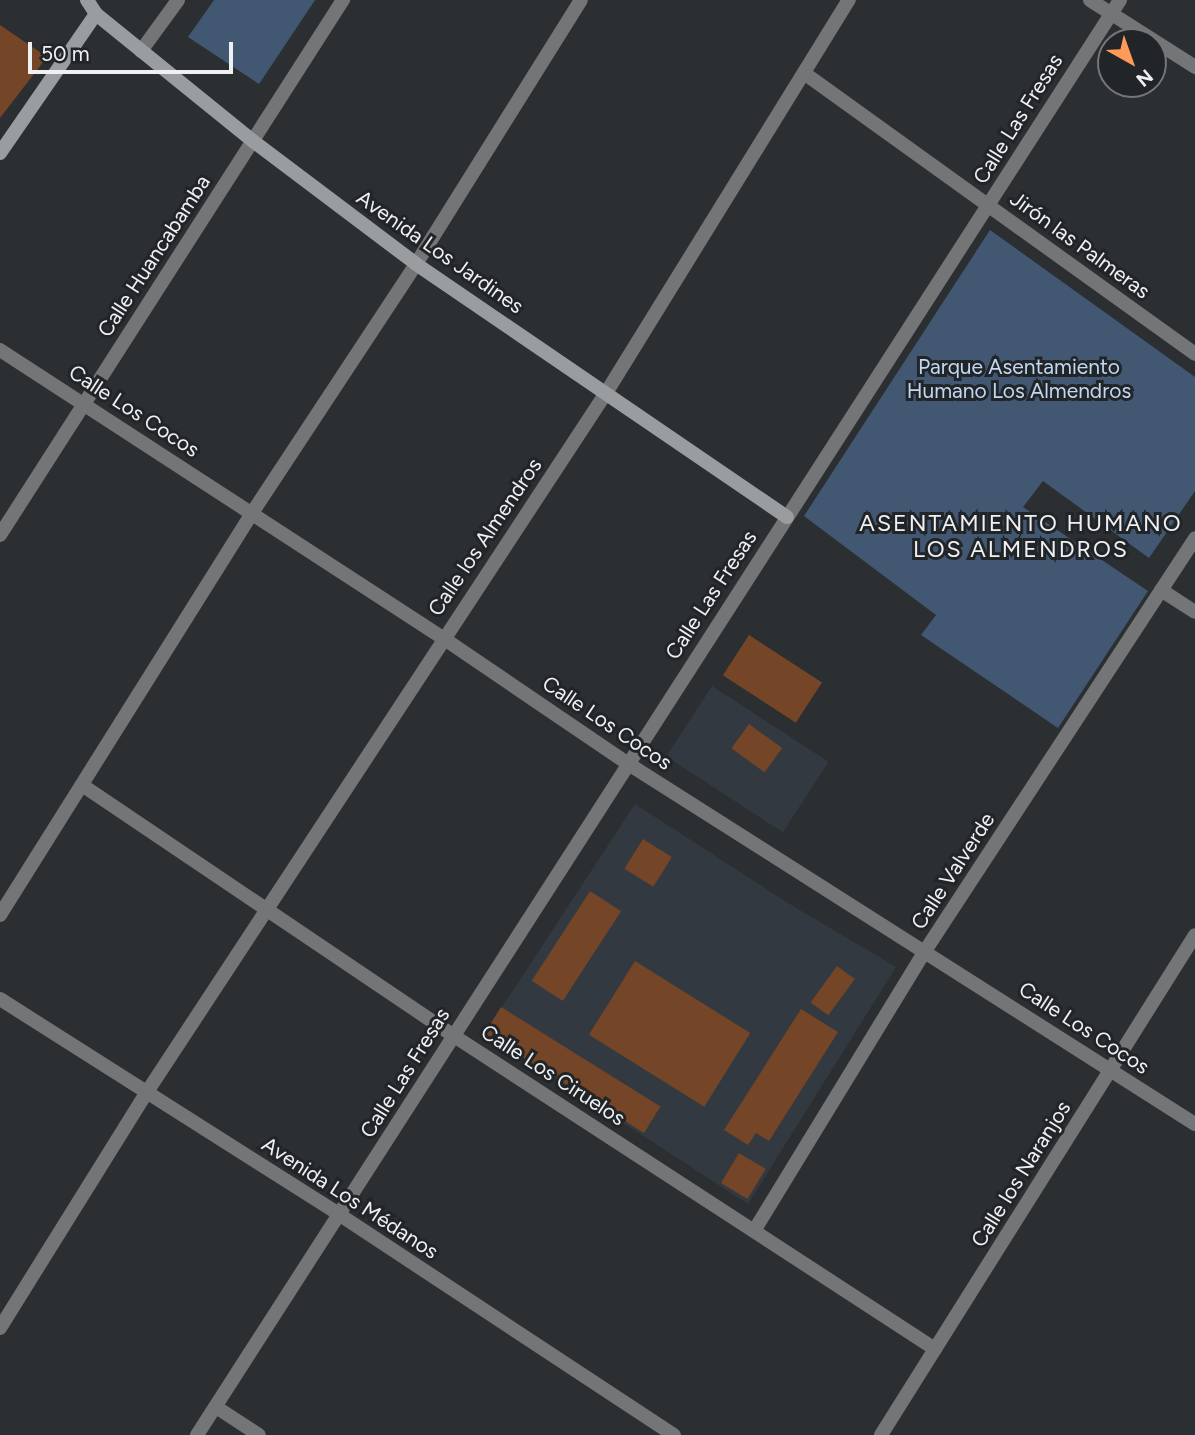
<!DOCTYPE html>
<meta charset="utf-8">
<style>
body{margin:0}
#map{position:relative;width:1195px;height:1435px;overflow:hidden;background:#2c2f32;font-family:Figtree,sans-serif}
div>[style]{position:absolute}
.built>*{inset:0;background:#323941;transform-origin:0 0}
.green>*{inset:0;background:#425771}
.building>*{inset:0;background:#744526;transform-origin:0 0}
.street>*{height:14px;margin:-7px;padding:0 7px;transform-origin:7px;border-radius:7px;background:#737577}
.secondary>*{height:14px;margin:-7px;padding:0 7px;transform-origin:7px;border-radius:7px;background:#9a9da0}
span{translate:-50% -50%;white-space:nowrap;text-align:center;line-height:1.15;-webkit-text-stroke:6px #222528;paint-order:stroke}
.street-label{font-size:21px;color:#eef0f3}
.park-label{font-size:21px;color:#c2d7f2}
.neighbourhood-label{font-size:23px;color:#eef0f3;letter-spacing:2px}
.north{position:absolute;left:1097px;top:28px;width:70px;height:70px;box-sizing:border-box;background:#222528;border:2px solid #747679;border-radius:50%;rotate:140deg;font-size:19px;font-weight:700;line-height:28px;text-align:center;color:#eef0f3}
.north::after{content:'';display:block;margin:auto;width:24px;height:32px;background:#ff9b5a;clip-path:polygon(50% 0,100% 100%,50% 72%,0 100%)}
.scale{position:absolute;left:28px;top:42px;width:205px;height:32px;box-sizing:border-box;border:4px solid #eef0f3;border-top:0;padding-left:9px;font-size:21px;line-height:24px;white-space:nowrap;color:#eef0f3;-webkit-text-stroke:5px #222528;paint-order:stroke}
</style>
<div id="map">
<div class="built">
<i style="left:712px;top:686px;width:139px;height:84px;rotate:33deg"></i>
<i style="clip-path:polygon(635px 804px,788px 903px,896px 967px,748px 1204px,485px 1033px)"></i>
</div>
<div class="green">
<i style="clip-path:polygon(214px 0,315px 0,259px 84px,188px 37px)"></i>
<i style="clip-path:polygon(990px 230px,1195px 377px,1195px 491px,1149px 558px,1043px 481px,1023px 507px,1148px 591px,1058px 728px,921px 635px,936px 615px,804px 516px)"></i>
</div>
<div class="building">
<i style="clip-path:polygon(0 25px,47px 57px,0 118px)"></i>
<i style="left:749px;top:635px;width:87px;height:48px;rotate:33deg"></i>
<i style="left:749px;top:724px;width:41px;height:30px;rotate:36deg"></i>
<i style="left:643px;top:839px;width:34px;height:35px;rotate:32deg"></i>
<i style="left:590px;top:891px;width:37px;height:107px;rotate:33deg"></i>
<i style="left:635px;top:961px;width:136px;height:87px;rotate:32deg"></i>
<i style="left:837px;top:966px;width:22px;height:45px;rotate:36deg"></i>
<i style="left:501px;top:1007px;width:188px;height:31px;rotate:32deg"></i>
<i style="clip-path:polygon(801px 1009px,838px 1032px,769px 1141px,756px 1133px,748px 1145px,724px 1130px)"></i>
<i style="left:739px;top:1153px;width:31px;height:35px;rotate:31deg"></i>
</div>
<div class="street">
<i style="left:1090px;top:0;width:125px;rotate:32.5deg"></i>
<i style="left:141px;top:51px;width:63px;rotate:-54deg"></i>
<i style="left:804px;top:73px;width:481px;rotate:35.7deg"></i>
<i style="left:0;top:350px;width:528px;rotate:33.03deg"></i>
<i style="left:443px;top:638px;width:222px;rotate:34.2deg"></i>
<i style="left:627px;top:763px;width:673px;rotate:32.44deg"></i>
<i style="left:0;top:535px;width:636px;rotate:-57.34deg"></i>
<i style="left:1161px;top:590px;width:40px;rotate:32.9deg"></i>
<i style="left:82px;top:785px;width:449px;rotate:34deg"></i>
<i style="left:454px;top:1036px;width:574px;rotate:33.05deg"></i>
<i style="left:0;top:915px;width:474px;rotate:-57.9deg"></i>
<i style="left:252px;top:513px;width:298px;rotate:-56.6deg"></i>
<i style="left:416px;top:264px;width:311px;rotate:-58deg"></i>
<i style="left:0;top:999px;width:403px;rotate:32.4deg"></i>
<i style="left:340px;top:1215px;width:400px;rotate:33.4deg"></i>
<i style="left:754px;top:1231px;width:328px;rotate:-58.6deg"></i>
<i style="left:925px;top:951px;width:493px;rotate:-56.8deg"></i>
<i style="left:0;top:1328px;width:278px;rotate:-58.1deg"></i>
<i style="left:147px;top:1092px;width:836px;rotate:-56.71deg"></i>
<i style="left:606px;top:393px;width:462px;rotate:-58.3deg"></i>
<i style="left:216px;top:1407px;width:51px;rotate:33.1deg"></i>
<i style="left:197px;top:1435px;width:1706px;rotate:-57.25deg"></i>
<i style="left:881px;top:1435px;width:590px;rotate:-57.87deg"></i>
</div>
<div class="secondary">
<i style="left:87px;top:0;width:17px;rotate:57deg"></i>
<i style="left:96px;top:14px;width:202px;rotate:39deg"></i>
<i style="left:253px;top:141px;width:204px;rotate:37deg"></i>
<i style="left:416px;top:264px;width:449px;rotate:34.3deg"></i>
<i style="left:0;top:153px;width:169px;rotate:-55.4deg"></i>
</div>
<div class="street-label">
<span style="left:1018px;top:119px;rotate:-58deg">Calle Las Fresas</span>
<span style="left:1080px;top:245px;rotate:36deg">Jirón las Palmeras</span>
<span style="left:440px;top:252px;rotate:35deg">Avenida Los Jardines</span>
<span style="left:154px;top:256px;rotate:-57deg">Calle Huancabamba</span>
<span style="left:134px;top:411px;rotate:33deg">Calle Los Cocos</span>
<span style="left:485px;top:537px;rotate:-56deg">Calle los Almendros</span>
<span style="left:711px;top:595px;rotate:-57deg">Calle Las Fresas</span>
<span style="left:607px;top:723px;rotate:34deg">Calle Los Cocos</span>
<span style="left:953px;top:871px;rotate:-57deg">Calle Valverde</span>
<span style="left:1084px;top:1028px;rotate:33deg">Calle Los Cocos</span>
<span style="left:405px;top:1073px;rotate:-58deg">Calle Las Fresas</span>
<span style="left:553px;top:1075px;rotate:33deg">Calle Los Ciruelos</span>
<span style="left:1021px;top:1174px;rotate:-58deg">Calle los Naranjos</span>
<span style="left:350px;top:1198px;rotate:33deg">Avenida Los Médanos</span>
</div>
<div class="park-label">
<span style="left:1019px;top:379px">Parque Asentamiento<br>Humano Los Almendros</span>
</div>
<div class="neighbourhood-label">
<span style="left:1021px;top:536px">ASENTAMIENTO HUMANO<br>LOS ALMENDROS</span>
</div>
<div class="north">N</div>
<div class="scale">50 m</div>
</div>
